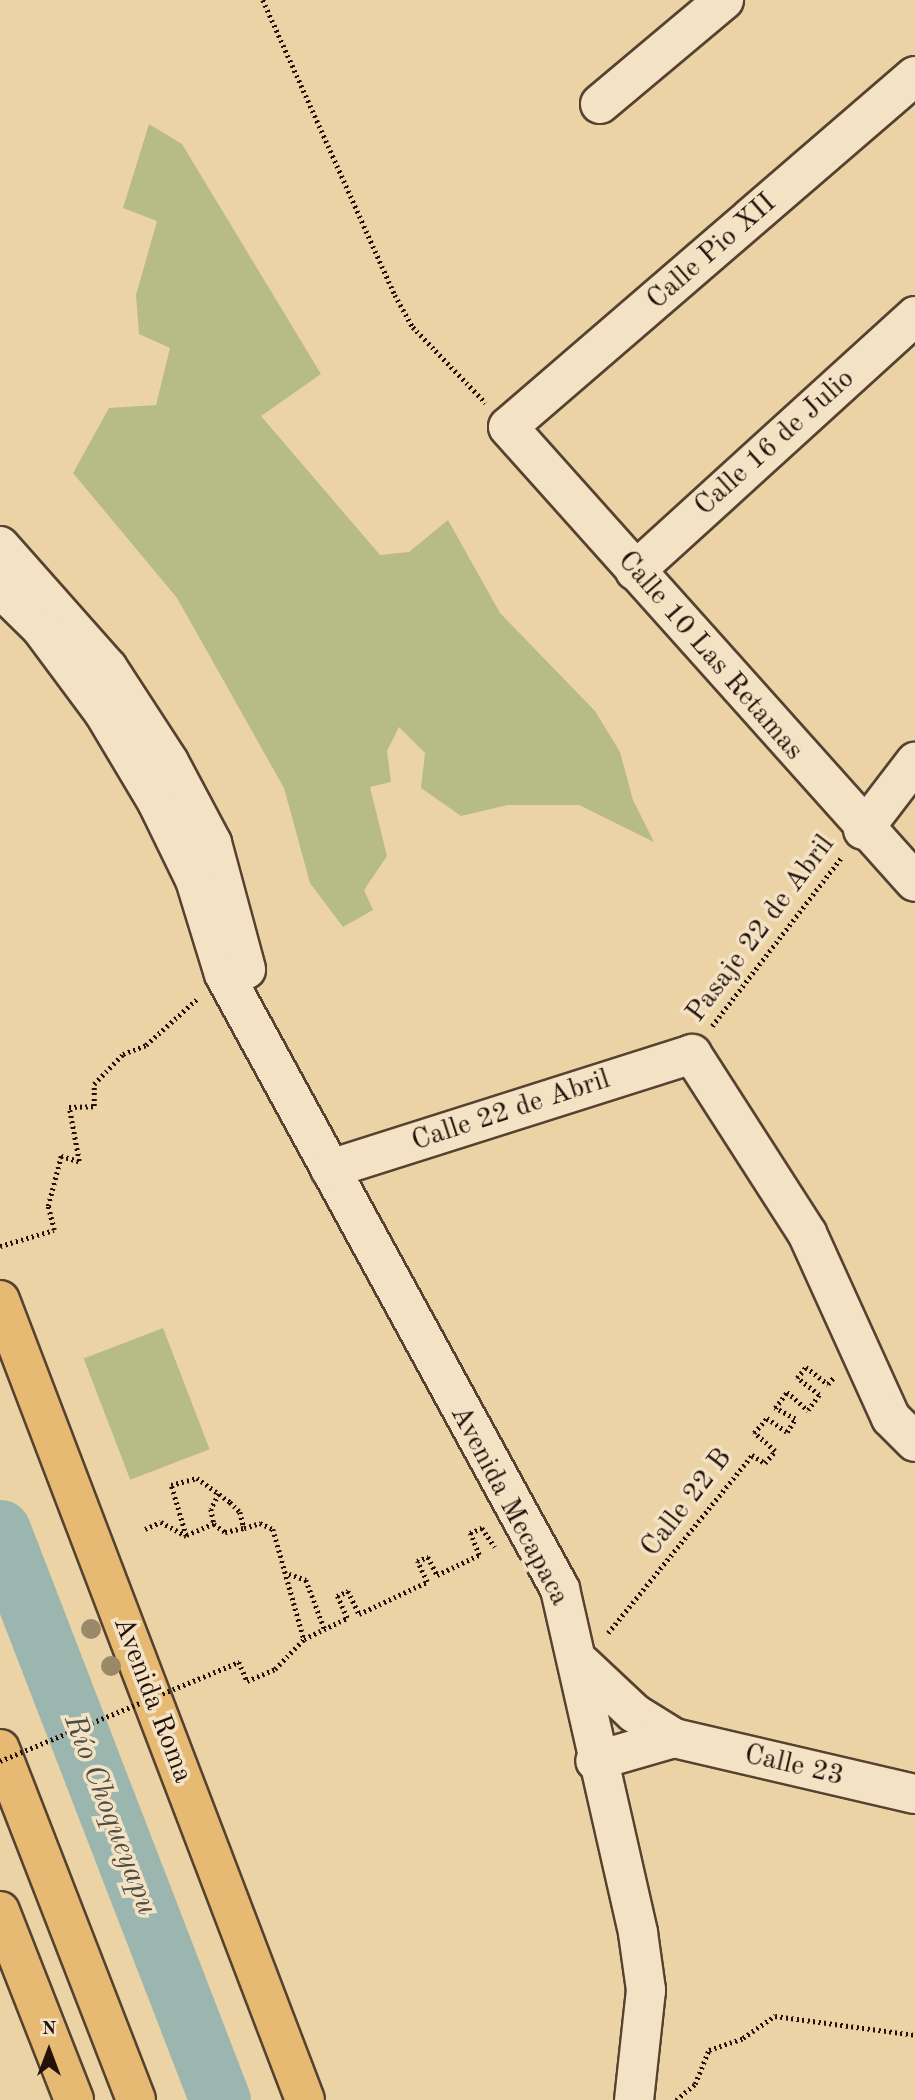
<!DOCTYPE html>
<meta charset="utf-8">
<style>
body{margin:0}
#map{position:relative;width:915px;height:2100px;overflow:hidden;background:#ecd3a5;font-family:"Old Standard TT",serif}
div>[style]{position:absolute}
.green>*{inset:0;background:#b7bc87;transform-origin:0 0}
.river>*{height:61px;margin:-30.5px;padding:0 30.5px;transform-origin:30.5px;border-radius:30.5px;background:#9ab6ae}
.path>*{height:4.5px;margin-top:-2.25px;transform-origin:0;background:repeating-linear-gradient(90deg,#24110a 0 2px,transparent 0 5.5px)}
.roads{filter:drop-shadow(2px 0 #564231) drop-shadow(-2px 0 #564231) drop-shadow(0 2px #564231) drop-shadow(0 -2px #564231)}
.minor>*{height:38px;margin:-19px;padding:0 19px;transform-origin:19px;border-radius:19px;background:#f3e2c4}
.major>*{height:38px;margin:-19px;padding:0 19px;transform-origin:19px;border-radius:19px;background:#e6ba72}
.path-bridge>*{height:4.5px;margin-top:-2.25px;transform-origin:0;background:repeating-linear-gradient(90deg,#24110a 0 2px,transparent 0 5.5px)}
.trees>*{width:20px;height:20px;margin:-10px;border-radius:50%;background:#9a8968}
span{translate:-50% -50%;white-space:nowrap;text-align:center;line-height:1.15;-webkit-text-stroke:7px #f3e2c4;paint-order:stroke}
.street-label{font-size:28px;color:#24110a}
.water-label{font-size:30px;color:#4d4b43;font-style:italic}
.north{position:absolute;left:14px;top:2016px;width:70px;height:70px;-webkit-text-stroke:5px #f3e2c4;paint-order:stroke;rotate:0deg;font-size:19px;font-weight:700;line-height:28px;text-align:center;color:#24110a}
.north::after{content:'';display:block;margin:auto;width:24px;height:32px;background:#24110a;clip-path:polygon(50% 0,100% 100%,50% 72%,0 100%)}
</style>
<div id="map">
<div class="green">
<i style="clip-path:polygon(149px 124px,182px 144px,321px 374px,261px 416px,380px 555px,409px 552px,448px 520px,500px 613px,595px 711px,620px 752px,633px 800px,654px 842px,579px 805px,508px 805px,461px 816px,421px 788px,425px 753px,399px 727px,387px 751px,391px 782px,370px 787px,387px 856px,364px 890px,373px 910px,343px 927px,310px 883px,284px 788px,177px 598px,73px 473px,109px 408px,156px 405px,170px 348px,139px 334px,136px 295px,157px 221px,123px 208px)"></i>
<i style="left:163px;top:1328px;width:130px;height:85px;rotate:69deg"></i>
</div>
<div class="river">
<i style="left:0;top:1530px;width:611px;rotate:68.9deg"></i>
</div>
<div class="path">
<i style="left:263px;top:0;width:323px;rotate:65.9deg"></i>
<i style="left:395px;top:295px;width:37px;rotate:61deg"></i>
<i style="left:413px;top:327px;width:105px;rotate:46.2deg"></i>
<i style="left:712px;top:1026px;width:212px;rotate:-52.5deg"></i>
<i style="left:0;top:1246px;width:56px;rotate:-16.5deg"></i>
<i style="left:54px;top:1230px;width:25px;rotate:-104deg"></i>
<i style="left:48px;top:1206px;width:52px;rotate:-75.4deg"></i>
<i style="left:61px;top:1156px;width:19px;rotate:16deg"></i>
<i style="left:79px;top:1161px;width:55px;rotate:-100.5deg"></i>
<i style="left:69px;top:1107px;width:25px;rotate:-2deg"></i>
<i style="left:94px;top:1106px;width:22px;rotate:-90deg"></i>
<i style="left:94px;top:1084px;width:42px;rotate:-46deg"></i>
<i style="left:123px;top:1054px;width:25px;rotate:-21deg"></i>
<i style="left:146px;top:1045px;width:70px;rotate:-42.1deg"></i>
<i style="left:219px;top:1494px;width:17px;rotate:118deg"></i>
<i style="left:211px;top:1509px;width:15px;rotate:79deg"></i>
<i style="left:214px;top:1524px;width:30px;rotate:157deg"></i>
<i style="left:186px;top:1536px;width:53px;rotate:-106.4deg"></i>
<i style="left:171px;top:1485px;width:27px;rotate:-15deg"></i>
<i style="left:197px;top:1478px;width:41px;rotate:36deg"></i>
<i style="left:230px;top:1502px;width:14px;rotate:45deg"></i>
<i style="left:240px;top:1512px;width:16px;rotate:76deg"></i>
<i style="left:244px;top:1528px;width:17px;rotate:-17deg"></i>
<i style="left:260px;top:1523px;width:14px;rotate:25deg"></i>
<i style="left:273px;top:1529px;width:114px;rotate:74.3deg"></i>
<i style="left:214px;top:1524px;width:14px;rotate:36deg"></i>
<i style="left:225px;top:1532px;width:19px;rotate:-12deg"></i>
<i style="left:145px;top:1529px;width:17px;rotate:-24deg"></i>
<i style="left:161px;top:1522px;width:29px;rotate:29deg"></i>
<i style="left:289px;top:1574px;width:18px;rotate:19deg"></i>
<i style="left:306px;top:1580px;width:53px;rotate:69.2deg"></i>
<i style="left:608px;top:1633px;width:229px;rotate:-51deg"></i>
<i style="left:752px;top:1455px;width:15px;rotate:32deg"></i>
<i style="left:765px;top:1463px;width:16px;rotate:-50deg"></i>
<i style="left:775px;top:1451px;width:28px;rotate:-139deg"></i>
<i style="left:754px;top:1433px;width:20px;rotate:-49deg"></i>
<i style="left:767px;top:1418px;width:24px;rotate:35deg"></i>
<i style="left:787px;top:1432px;width:15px;rotate:-58deg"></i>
<i style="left:795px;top:1419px;width:23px;rotate:-151deg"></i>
<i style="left:775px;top:1408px;width:20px;rotate:-53deg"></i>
<i style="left:787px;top:1392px;width:28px;rotate:41deg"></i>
<i style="left:808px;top:1410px;width:19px;rotate:-54deg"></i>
<i style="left:819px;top:1395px;width:28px;rotate:-142deg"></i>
<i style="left:797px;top:1378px;width:14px;rotate:-51deg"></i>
<i style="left:806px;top:1367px;width:28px;rotate:38deg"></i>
<i style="left:828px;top:1384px;width:9px;rotate:-49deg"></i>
<i style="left:239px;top:1662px;width:21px;rotate:67deg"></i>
<i style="left:247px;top:1681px;width:30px;rotate:-23deg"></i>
<i style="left:275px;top:1669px;width:42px;rotate:-46deg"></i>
<i style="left:304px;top:1639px;width:48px;rotate:-26deg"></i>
<i style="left:347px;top:1618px;width:24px;rotate:-114deg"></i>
<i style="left:337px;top:1596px;width:12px;rotate:-24deg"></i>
<i style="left:348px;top:1591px;width:25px;rotate:64deg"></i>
<i style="left:359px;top:1614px;width:75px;rotate:-25.2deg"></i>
<i style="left:427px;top:1582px;width:23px;rotate:-115deg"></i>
<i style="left:417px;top:1561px;width:12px;rotate:-20deg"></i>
<i style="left:428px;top:1557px;width:20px;rotate:63deg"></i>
<i style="left:437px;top:1575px;width:47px;rotate:-25.5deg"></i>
<i style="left:479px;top:1555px;width:24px;rotate:-112deg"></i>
<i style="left:470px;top:1533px;width:13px;rotate:-23deg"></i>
<i style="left:482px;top:1528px;width:23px;rotate:56deg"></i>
<i style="left:676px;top:2100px;width:25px;rotate:-40deg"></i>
<i style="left:695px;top:2084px;width:37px;rotate:-68deg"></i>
<i style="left:709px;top:2050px;width:36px;rotate:-19deg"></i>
<i style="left:743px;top:2038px;width:39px;rotate:-35deg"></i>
<i style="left:775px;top:2016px;width:141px;rotate:7.7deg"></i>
</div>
<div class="roads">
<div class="minor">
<i style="left:915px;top:76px;width:537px;rotate:139.23deg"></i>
<i style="left:508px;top:427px;width:610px;rotate:48.19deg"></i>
<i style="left:600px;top:104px;width:162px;rotate:-40deg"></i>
<i style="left:0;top:546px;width:163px;rotate:48.5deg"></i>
<i style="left:108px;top:668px;width:112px;rotate:57deg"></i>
<i style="left:169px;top:762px;width:92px;rotate:62deg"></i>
<i style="left:212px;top:843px;width:131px;rotate:74.9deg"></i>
<i style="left:635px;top:571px;width:379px;rotate:-42.3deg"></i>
<i style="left:0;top:588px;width:56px;rotate:44.3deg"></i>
<i style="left:40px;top:627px;width:107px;rotate:53.3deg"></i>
<i style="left:104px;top:713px;width:104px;rotate:59.2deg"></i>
<i style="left:157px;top:802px;width:87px;rotate:64deg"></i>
<i style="left:195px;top:880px;width:98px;rotate:72.9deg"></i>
<i style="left:224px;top:974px;width:701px;rotate:61.35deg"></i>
<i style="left:560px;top:1589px;width:353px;rotate:77.2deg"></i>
<i style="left:638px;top:1933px;width:58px;rotate:82deg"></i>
<i style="left:646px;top:1990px;width:111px;rotate:96.2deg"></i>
<i style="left:863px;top:830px;width:86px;rotate:-52.6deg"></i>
<i style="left:330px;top:1169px;width:380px;rotate:-17.6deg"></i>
<i style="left:692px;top:1054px;width:213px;rotate:57.3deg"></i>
<i style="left:807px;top:1233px;width:203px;rotate:65.6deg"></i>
<i style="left:891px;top:1418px;width:34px;rotate:45deg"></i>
<i style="left:582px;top:1664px;width:71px;rotate:43.3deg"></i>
<i style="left:634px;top:1713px;width:47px;rotate:32deg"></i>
<i style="left:674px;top:1738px;width:82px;rotate:163.8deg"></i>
<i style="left:674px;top:1738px;width:247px;rotate:13.1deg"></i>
</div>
<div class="major">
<i style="left:0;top:1300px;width:856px;rotate:69.13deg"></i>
<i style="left:0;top:1749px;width:376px;rotate:68.8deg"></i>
<i style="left:0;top:1911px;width:203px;rotate:68.6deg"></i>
</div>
</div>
<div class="path-bridge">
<i style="left:0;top:1761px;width:259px;rotate:-22.5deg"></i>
</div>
<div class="trees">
<i style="left:91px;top:1629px"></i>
<i style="left:111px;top:1666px"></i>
</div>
<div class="street-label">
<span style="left:712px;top:252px;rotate:-41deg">Calle Pio XII</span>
<span style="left:775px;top:443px;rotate:-42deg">Calle 16 de Julio</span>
<span style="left:710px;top:656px;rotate:49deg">Calle 10 Las Retamas</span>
<span style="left:761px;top:929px;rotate:-53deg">Pasaje 22 de Abril</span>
<span style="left:511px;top:1111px;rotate:-18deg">Calle 22 de Abril</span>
<span style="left:687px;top:1503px;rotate:-52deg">Calle 22 B</span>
<span style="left:509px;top:1506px;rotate:62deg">Avenida Mecapaca</span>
<span style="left:152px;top:1700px;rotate:69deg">Avenida Roma</span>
<span style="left:794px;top:1766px;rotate:13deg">Calle 23</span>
</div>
<div class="water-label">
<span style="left:110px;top:1815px;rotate:69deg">Río Choqueyapu</span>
</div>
<div class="north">N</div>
</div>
